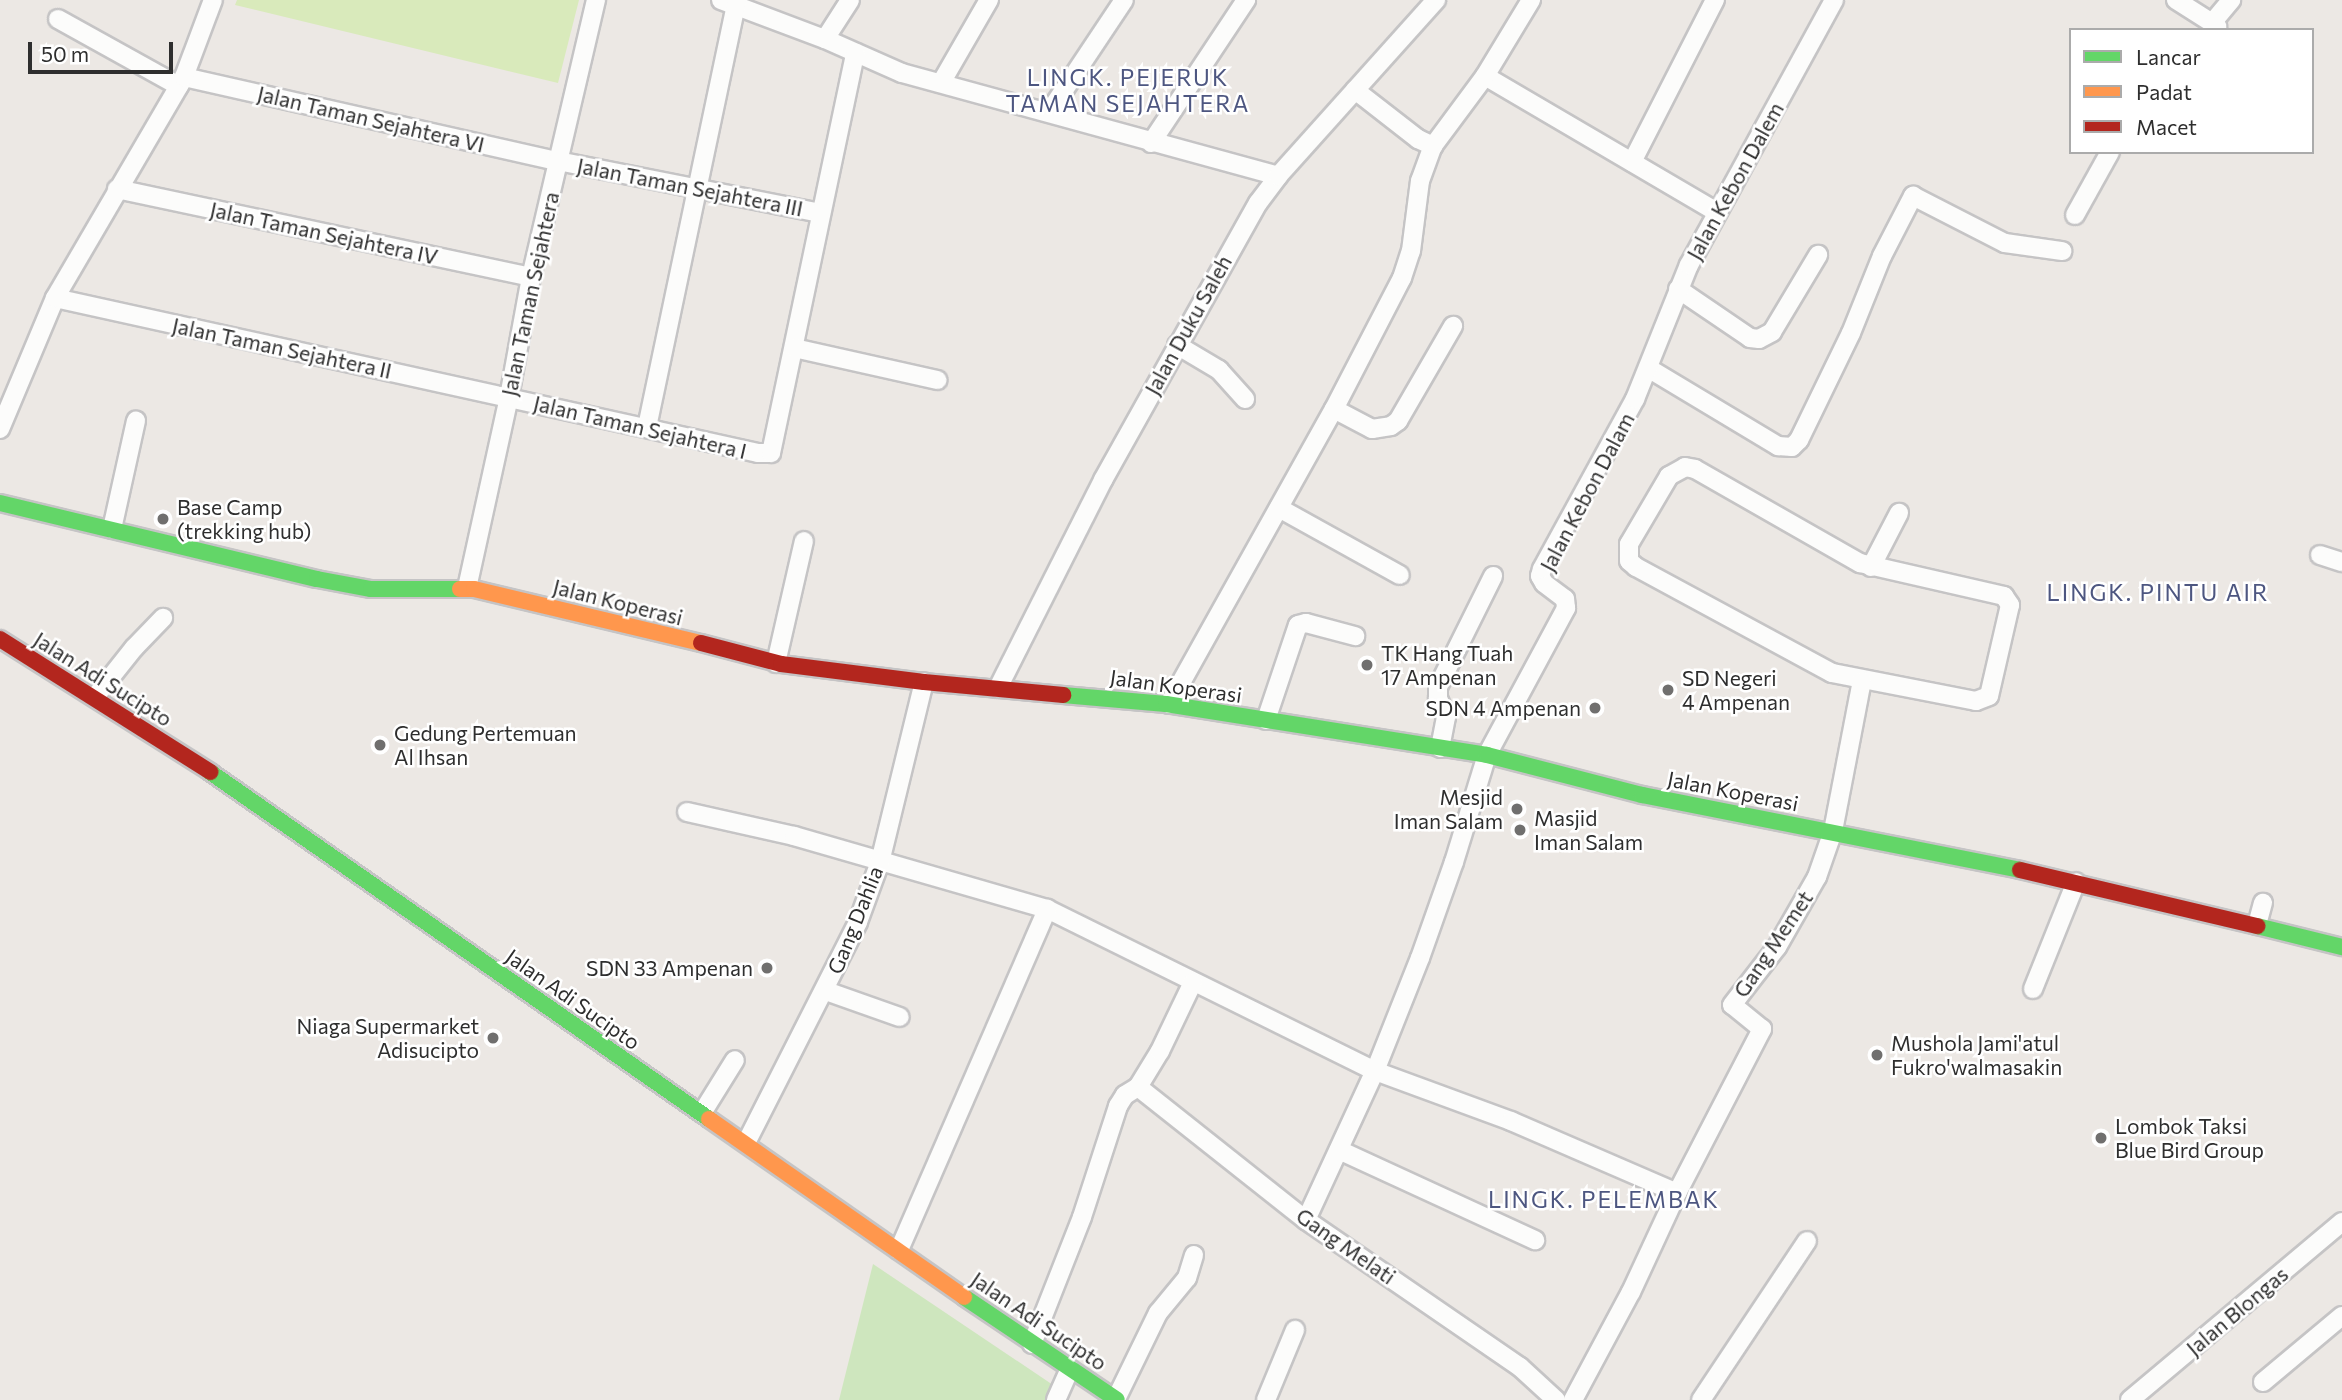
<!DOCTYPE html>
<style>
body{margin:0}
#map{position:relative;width:2342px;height:1400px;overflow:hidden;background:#ece8e4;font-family:Commissioner,sans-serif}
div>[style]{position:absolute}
.green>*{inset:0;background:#cee6be}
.pitch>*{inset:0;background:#d9eabb}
.roads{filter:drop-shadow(2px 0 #c5c4c5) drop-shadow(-2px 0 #c5c4c5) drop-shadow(0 2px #c5c4c5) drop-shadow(0 -2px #c5c4c5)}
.street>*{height:18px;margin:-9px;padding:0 9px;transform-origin:9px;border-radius:9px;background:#fcfcfb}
.fast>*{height:16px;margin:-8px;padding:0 8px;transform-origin:8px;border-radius:8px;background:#63d668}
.slow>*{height:16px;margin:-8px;padding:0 8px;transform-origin:8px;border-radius:8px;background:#ff974d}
.jam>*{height:16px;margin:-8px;padding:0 8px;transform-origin:8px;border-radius:8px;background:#b3261e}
.dots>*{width:19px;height:19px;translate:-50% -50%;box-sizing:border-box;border:4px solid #fff;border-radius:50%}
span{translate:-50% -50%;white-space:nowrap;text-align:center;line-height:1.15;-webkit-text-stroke:5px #fff;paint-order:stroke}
.street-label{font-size:21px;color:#2e2e2e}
.poi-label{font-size:21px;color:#2e2e2e}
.left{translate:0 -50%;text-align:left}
.right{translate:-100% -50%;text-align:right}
.neighbourhood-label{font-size:23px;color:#4d5680;letter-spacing:2px}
.legend{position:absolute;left:2069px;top:28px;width:245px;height:126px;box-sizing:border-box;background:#fff;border:2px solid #ababab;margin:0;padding:9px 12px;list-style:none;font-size:21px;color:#2e2e2e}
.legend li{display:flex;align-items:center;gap:14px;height:35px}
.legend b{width:35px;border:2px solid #ababab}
.scale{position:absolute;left:28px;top:42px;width:145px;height:32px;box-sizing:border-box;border:4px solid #2e2e2e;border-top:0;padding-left:9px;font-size:21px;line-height:24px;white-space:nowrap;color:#2e2e2e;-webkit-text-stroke:5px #fff;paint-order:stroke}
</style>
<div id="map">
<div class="green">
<i style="clip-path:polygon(873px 1264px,1056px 1387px,1052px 1400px,839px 1400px)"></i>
</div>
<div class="pitch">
<i style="clip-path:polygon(237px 0,579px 0,558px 83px,235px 5px)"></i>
</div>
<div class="roads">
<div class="street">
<i style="left:721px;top:0;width:111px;rotate:20.6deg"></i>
<i style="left:825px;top:39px;width:84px;rotate:23.8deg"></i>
<i style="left:902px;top:73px;width:390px;rotate:15.3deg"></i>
<i style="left:2176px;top:0;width:49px;rotate:32.4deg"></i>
<i style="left:58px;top:19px;width:138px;rotate:29deg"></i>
<i style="left:2212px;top:23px;width:30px;rotate:-50deg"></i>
<i style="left:825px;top:39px;width:46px;rotate:-57.3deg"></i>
<i style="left:1485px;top:76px;width:269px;rotate:30.4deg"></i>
<i style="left:184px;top:77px;width:383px;rotate:12.7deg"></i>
<i style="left:558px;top:161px;width:268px;rotate:11.2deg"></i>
<i style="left:941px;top:83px;width:96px;rotate:-60deg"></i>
<i style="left:1355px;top:90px;width:80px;rotate:37.9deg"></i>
<i style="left:1418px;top:139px;width:17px;rotate:25deg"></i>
<i style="left:1050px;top:111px;width:133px;rotate:-56.3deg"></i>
<i style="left:1151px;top:143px;width:172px;rotate:-56.4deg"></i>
<i style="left:1632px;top:162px;width:182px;rotate:-62.9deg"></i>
<i style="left:117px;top:189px;width:423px;rotate:12deg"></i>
<i style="left:2075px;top:215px;width:72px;rotate:-60.9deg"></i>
<i style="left:1678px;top:289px;width:87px;rotate:34.2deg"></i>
<i style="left:1750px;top:338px;width:9px;rotate:6deg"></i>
<i style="left:1759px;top:339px;width:15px;rotate:-28deg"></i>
<i style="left:1772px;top:332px;width:90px;rotate:-59.1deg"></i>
<i style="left:55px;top:298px;width:720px;rotate:12.43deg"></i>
<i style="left:758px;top:453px;width:13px"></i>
<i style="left:771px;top:453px;width:409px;rotate:-78.1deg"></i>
<i style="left:1177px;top:345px;width:49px;rotate:30.8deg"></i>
<i style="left:1219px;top:370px;width:39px;rotate:48deg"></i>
<i style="left:794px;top:348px;width:147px;rotate:12.6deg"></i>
<i style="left:1648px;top:368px;width:152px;rotate:31deg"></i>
<i style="left:1778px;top:446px;width:14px;rotate:4deg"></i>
<i style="left:1792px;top:447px;width:10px;rotate:-45deg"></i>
<i style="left:1799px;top:440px;width:119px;rotate:-64.1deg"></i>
<i style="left:1851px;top:333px;width:83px;rotate:-68.1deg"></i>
<i style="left:1882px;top:256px;width:68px;rotate:-62.7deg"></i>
<i style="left:1913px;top:196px;width:103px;rotate:27.1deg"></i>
<i style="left:2005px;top:243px;width:58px;rotate:8deg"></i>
<i style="left:1334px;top:409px;width:43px;rotate:27.8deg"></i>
<i style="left:1372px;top:429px;width:19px;rotate:-9deg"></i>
<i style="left:1391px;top:426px;width:9px;rotate:-36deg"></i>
<i style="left:1398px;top:421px;width:110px;rotate:-59.9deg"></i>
<i style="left:647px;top:427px;width:436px;rotate:-78.1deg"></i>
<i style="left:0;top:429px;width:142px;rotate:-67.2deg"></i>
<i style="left:55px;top:298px;width:256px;rotate:-59.7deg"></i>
<i style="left:184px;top:77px;width:82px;rotate:-69.4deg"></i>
<i style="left:1685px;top:467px;width:10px;rotate:11deg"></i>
<i style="left:1695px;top:469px;width:190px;rotate:29.7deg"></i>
<i style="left:1860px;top:563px;width:148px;rotate:12.9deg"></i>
<i style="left:2004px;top:596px;width:11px;rotate:56deg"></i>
<i style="left:2010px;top:605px;width:93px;rotate:103deg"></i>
<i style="left:1989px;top:696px;width:14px;rotate:159deg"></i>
<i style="left:1976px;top:701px;width:147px;rotate:-169deg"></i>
<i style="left:1832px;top:673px;width:223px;rotate:-151.6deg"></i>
<i style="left:1636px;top:567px;width:9px;rotate:-139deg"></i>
<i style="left:1629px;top:561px;width:17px;rotate:-90deg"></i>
<i style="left:1629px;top:544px;width:79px;rotate:-59.5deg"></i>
<i style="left:1669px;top:476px;width:18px;rotate:-29deg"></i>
<i style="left:1279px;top:508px;width:138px;rotate:29deg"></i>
<i style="left:112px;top:529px;width:111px;rotate:-77.5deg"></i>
<i style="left:2320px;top:555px;width:23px;rotate:18deg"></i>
<i style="left:1871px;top:567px;width:61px;rotate:-62.6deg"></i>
<i style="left:467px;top:588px;width:196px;rotate:-77.6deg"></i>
<i style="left:509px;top:397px;width:122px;rotate:-79.6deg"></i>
<i style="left:531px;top:277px;width:285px;rotate:-76.8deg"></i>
<i style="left:776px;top:663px;width:125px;rotate:-77.1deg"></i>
<i style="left:998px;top:688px;width:233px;rotate:-63.2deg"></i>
<i style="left:1103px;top:480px;width:317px;rotate:-60.8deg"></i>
<i style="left:1258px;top:203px;width:34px;rotate:-53deg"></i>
<i style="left:1278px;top:176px;width:237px;rotate:-48.1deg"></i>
<i style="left:95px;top:697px;width:63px;rotate:-51.5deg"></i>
<i style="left:134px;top:648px;width:42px;rotate:-46deg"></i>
<i style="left:1169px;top:704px;width:338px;rotate:-60.8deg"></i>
<i style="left:1334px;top:409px;width:148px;rotate:-62.6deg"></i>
<i style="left:1402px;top:278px;width:28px;rotate:-72deg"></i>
<i style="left:1411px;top:251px;width:71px;rotate:-82.7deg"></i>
<i style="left:1420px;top:181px;width:37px;rotate:-70deg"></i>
<i style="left:1433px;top:146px;width:87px;rotate:-53.4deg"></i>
<i style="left:1485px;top:76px;width:89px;rotate:-58.8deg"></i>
<i style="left:1266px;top:720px;width:100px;rotate:-71.4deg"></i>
<i style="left:1298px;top:625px;width:8px;rotate:-14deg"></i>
<i style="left:1306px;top:623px;width:51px;rotate:14.9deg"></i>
<i style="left:1440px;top:748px;width:32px;rotate:-79deg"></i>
<i style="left:1446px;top:717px;width:21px;rotate:-113deg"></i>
<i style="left:1438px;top:698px;width:11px;rotate:-90deg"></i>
<i style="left:1438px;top:687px;width:124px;rotate:-63.6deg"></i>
<i style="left:687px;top:812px;width:110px;rotate:12.6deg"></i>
<i style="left:794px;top:836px;width:263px;rotate:16.1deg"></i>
<i style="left:1047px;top:909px;width:366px;rotate:26.3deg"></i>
<i style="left:1375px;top:1071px;width:145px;rotate:20.2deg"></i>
<i style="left:1511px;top:1121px;width:181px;rotate:23.4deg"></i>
<i style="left:2257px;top:925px;width:23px;rotate:-75deg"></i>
<i style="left:2033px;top:989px;width:115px;rotate:-68.1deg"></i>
<i style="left:826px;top:991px;width:78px;rotate:19.4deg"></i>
<i style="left:1138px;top:1087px;width:214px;rotate:38.4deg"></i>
<i style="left:1306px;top:1220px;width:260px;rotate:34.5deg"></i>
<i style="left:1520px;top:1367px;width:49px;rotate:42.5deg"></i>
<i style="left:702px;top:1113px;width:62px;rotate:-58.1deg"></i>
<i style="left:746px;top:1143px;width:248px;rotate:-63.1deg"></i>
<i style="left:858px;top:922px;width:64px;rotate:-69.9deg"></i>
<i style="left:880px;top:862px;width:185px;rotate:-76.3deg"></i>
<i style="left:1339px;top:1150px;width:216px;rotate:24.7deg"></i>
<i style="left:1306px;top:1220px;width:164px;rotate:-65.2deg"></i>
<i style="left:1375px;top:1071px;width:122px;rotate:-68.3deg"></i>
<i style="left:1420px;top:958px;width:102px;rotate:-70.5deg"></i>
<i style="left:1454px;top:862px;width:112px;rotate:-72.9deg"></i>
<i style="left:1487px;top:755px;width:167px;rotate:-61.7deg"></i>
<i style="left:1566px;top:608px;width:9px;rotate:-96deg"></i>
<i style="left:1565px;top:599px;width:26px;rotate:-143deg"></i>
<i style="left:1544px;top:583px;width:8px;rotate:-120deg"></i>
<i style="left:1540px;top:576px;width:7px;rotate:-74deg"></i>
<i style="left:1542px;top:569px;width:194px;rotate:-61.3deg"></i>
<i style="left:1635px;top:399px;width:144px;rotate:-68.1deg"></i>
<i style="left:1689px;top:265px;width:302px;rotate:-61.3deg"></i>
<i style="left:899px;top:1250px;width:372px;rotate:-66.5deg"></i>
<i style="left:1032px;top:1344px;width:136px;rotate:-68.5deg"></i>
<i style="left:1082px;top:1217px;width:117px;rotate:-72deg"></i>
<i style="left:1118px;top:1106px;width:13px;rotate:-58deg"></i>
<i style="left:1125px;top:1095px;width:15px;rotate:-32deg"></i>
<i style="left:1138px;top:1087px;width:42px;rotate:-58.6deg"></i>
<i style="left:1160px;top:1051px;width:76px;rotate:-64.4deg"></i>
<i style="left:2263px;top:1382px;width:103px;rotate:-39.9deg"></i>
<i style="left:1116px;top:1399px;width:96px;rotate:-64deg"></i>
<i style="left:1158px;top:1313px;width:45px;rotate:-50.4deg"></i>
<i style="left:1187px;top:1278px;width:24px;rotate:-73deg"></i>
<i style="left:1056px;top:1400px;width:34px;rotate:-66deg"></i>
<i style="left:1266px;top:1400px;width:76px;rotate:-67.5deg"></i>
<i style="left:1573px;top:1400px;width:123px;rotate:-61.8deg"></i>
<i style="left:1631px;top:1292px;width:109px;rotate:-65.1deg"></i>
<i style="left:1677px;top:1193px;width:185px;rotate:-62.6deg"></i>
<i style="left:1762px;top:1029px;width:38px;rotate:-141deg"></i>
<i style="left:1732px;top:1005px;width:73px;rotate:-52.2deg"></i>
<i style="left:1777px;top:947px;width:81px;rotate:-60.3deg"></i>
<i style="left:1817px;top:877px;width:49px;rotate:-70.8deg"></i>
<i style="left:1833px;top:831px;width:153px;rotate:-79.1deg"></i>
<i style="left:1701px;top:1400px;width:191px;rotate:-56.3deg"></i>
<i style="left:2130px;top:1400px;width:277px;rotate:-40deg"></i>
</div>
<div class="fast">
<i style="left:0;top:503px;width:326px;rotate:13.5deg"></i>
<i style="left:317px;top:579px;width:55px;rotate:10.5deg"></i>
<i style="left:371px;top:589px;width:89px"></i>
<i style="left:1063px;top:695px;width:103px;rotate:5deg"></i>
<i style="left:1166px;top:704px;width:325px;rotate:9deg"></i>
<i style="left:1487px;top:755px;width:160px;rotate:14.5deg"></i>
<i style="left:1642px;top:795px;width:385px;rotate:11.2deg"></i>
<i style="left:210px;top:772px;width:608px;rotate:34.81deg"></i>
<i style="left:2257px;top:926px;width:88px;rotate:13.9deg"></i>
<i style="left:964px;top:1297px;width:184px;rotate:33.9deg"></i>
</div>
<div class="slow">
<i style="left:460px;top:589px;width:14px"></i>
<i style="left:474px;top:589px;width:233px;rotate:13.4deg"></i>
<i style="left:709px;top:1119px;width:311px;rotate:34.9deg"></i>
</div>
<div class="jam">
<i style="left:0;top:639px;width:249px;rotate:32.3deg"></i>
<i style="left:701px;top:643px;width:83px;rotate:14.7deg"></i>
<i style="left:781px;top:664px;width:144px;rotate:7.2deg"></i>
<i style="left:924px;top:682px;width:140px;rotate:5.3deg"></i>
<i style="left:2020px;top:870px;width:244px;rotate:13.3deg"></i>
</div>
</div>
<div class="dots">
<i style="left:163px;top:519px;background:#706f6e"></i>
<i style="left:1367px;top:665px;background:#706f6e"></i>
<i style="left:1668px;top:690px;background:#706f6e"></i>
<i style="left:1595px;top:708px;background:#706f6e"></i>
<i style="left:380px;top:745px;background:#706f6e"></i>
<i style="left:1517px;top:809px;background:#706f6e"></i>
<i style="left:1520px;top:830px;background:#706f6e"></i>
<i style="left:767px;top:968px;background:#706f6e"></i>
<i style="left:493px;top:1038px;background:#706f6e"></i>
<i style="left:1877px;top:1055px;background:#706f6e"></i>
<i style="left:2101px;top:1138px;background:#706f6e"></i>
</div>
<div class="street-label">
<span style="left:371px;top:119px;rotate:13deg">Jalan Taman Sejahtera VI</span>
<span style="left:1735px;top:181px;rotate:-61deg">Jalan Kebon Dalem</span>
<span style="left:690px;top:187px;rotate:11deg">Jalan Taman Sejahtera III</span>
<span style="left:324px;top:233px;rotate:12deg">Jalan Taman Sejahtera IV</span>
<span style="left:530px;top:294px;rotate:-78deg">Jalan Taman Sejahtera</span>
<span style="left:1188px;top:325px;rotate:-61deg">Jalan Duku Saleh</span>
<span style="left:282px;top:348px;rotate:12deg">Jalan Taman Sejahtera II</span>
<span style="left:640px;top:427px;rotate:13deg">Jalan Taman Sejahtera I</span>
<span style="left:1587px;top:492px;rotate:-62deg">Jalan Kebon Dalam</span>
<span style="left:618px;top:602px;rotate:14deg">Jalan Koperasi</span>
<span style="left:103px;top:679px;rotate:32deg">Jalan Adi Sucipto</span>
<span style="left:1176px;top:686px;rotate:8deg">Jalan Koperasi</span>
<span style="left:1733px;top:791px;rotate:11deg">Jalan Koperasi</span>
<span style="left:855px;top:920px;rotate:-68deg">Gang Dahlia</span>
<span style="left:1773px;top:944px;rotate:-56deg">Gang Memet</span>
<span style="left:573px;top:999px;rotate:35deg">Jalan Adi Sucipto</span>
<span style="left:1346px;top:1246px;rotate:35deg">Gang Melati</span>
<span style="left:2237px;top:1311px;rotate:-40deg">Jalan Blongas</span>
<span style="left:1039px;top:1321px;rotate:34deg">Jalan Adi Sucipto</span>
</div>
<div class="poi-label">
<span class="left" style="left:177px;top:519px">Base Camp<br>(trekking hub)</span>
<span class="left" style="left:1381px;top:665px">TK Hang Tuah<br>17 Ampenan</span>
<span class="left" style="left:1682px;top:690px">SD Negeri<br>4 Ampenan</span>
<span class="right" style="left:1581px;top:708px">SDN 4 Ampenan</span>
<span class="left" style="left:394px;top:745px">Gedung Pertemuan<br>Al Ihsan</span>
<span class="right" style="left:1503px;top:809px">Mesjid<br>Iman Salam</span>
<span class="left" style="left:1534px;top:830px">Masjid<br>Iman Salam</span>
<span class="right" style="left:753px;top:968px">SDN 33 Ampenan</span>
<span class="right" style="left:479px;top:1038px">Niaga Supermarket<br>Adisucipto</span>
<span class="left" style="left:1891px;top:1055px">Mushola Jami'atul<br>Fukro'walmasakin</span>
<span class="left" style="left:2115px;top:1138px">Lombok Taksi<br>Blue Bird Group</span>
</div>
<div class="neighbourhood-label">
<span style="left:1128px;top:90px">LINGK. PEJERUK<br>TAMAN SEJAHTERA</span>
<span style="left:2158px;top:592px">LINGK. PINTU AIR</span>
<span style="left:1604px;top:1199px">LINGK. PELEMBAK</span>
</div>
<ul class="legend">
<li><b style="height:9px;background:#63d668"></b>Lancar</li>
<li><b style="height:9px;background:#ff974d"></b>Padat</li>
<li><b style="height:9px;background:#b3261e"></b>Macet</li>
</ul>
<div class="scale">50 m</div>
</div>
